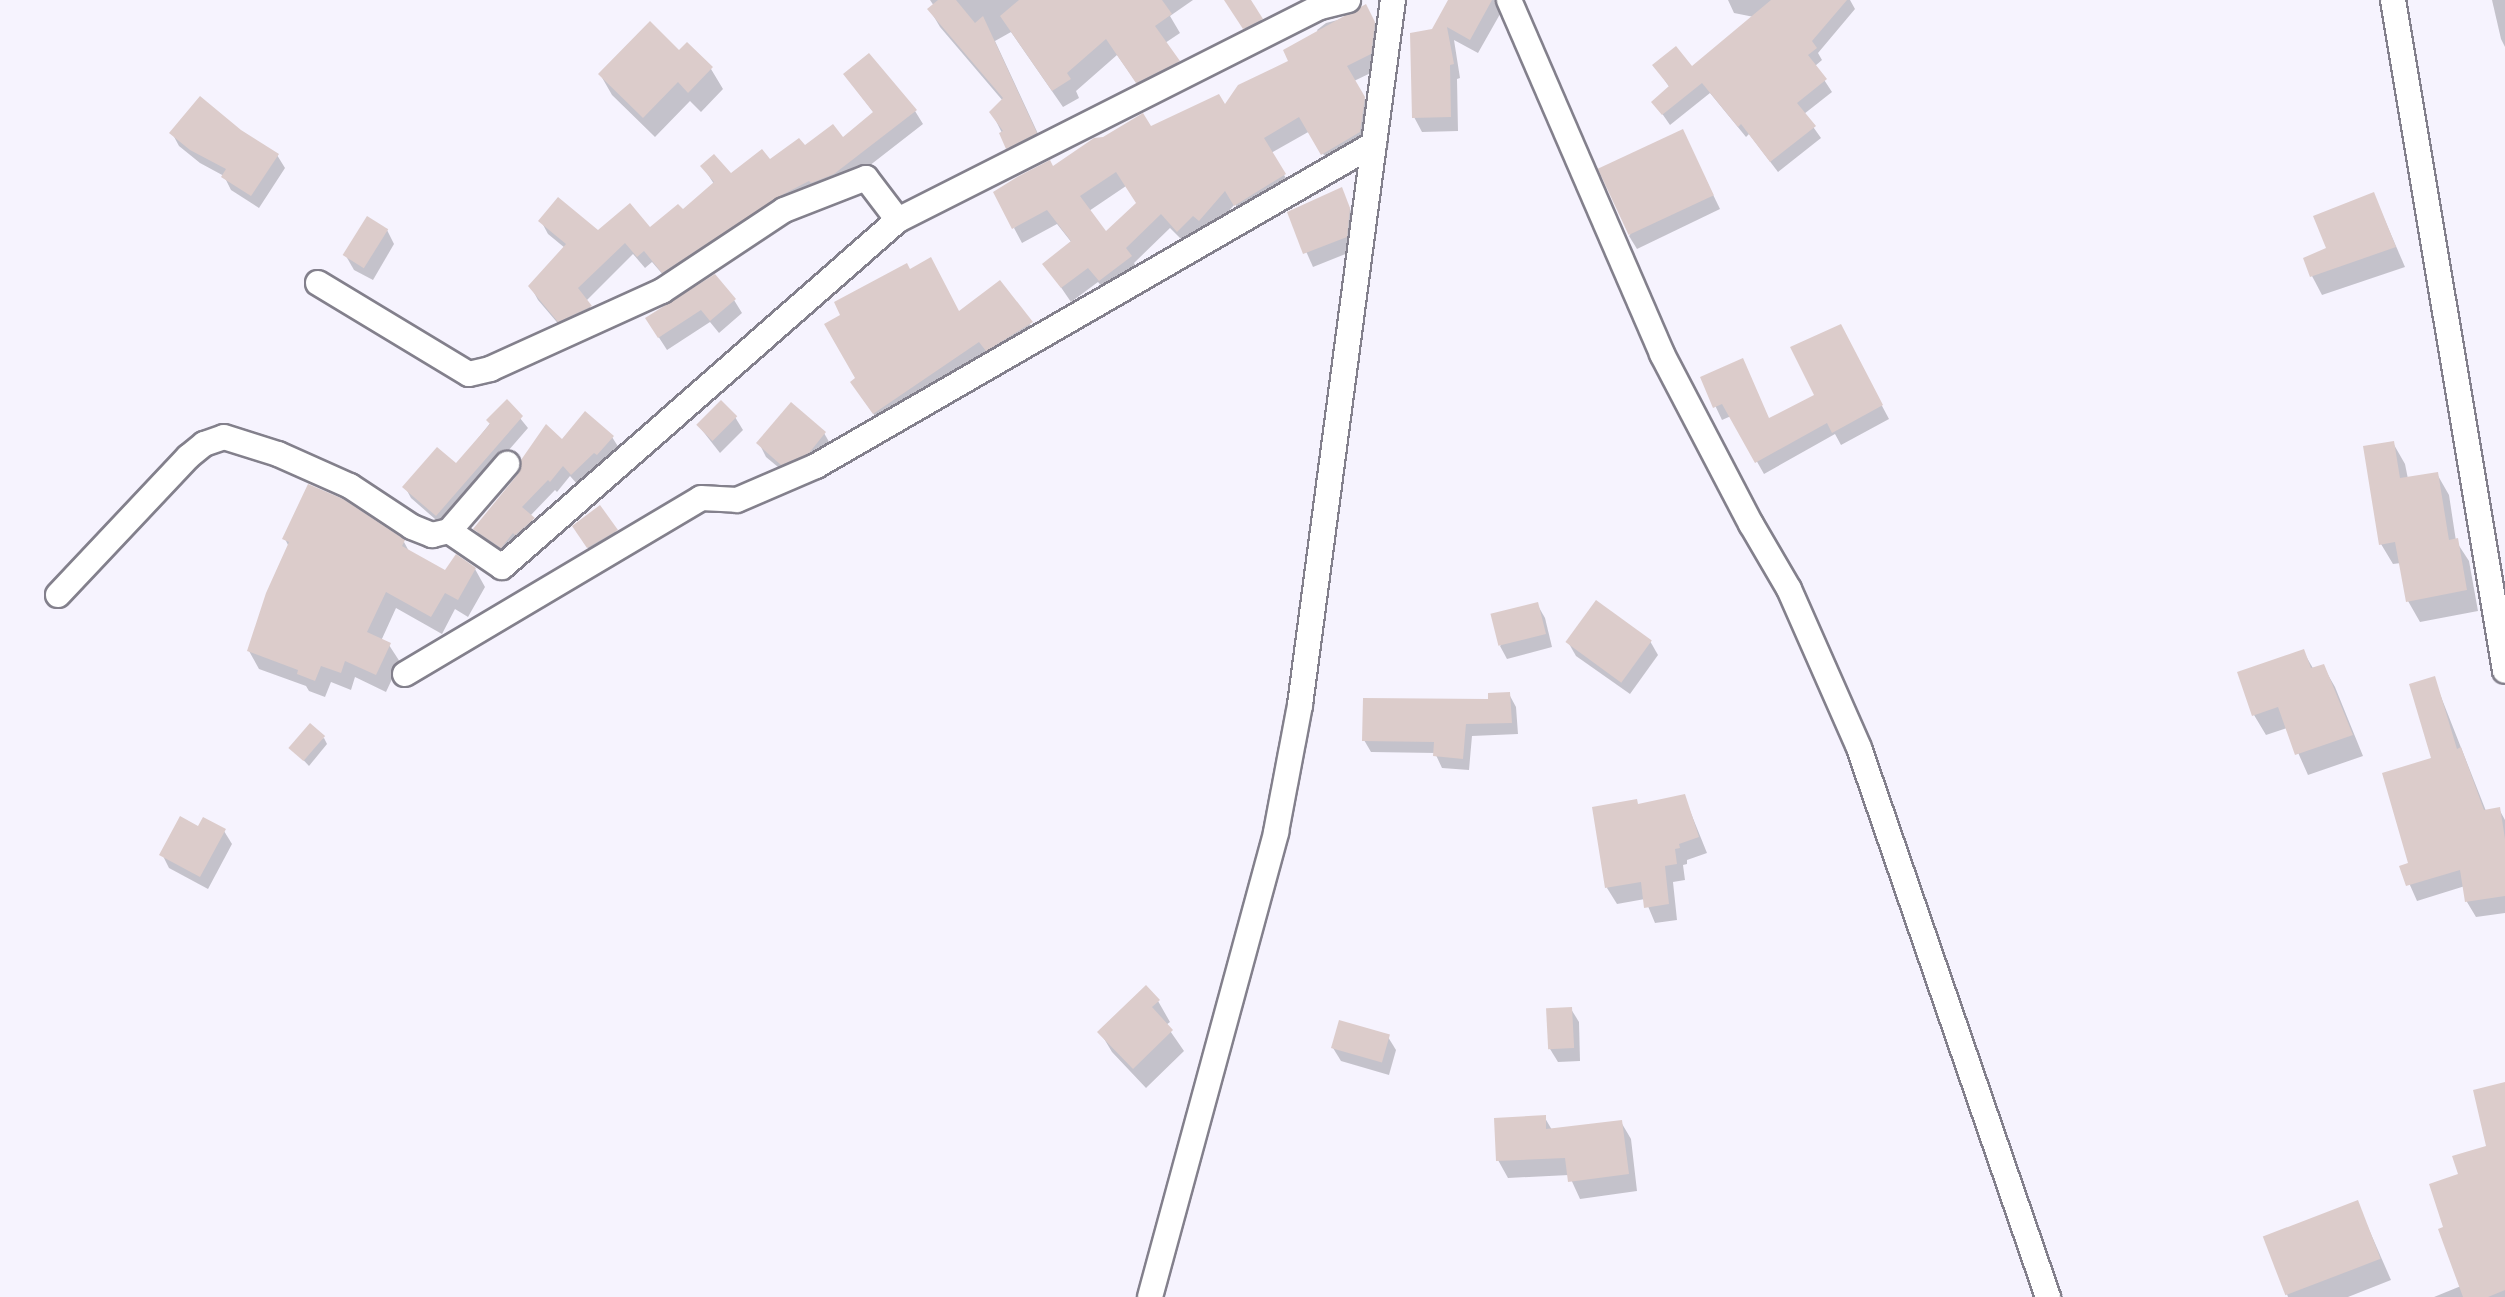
<!DOCTYPE html>
<style>
body{margin:0}
#map{position:relative;width:2505px;height:1297px;overflow:hidden;background:#f6f3fe;font-family:Arial,sans-serif}
div>[style]{position:absolute}
.shadow>*{inset:0;background:#0003}
.building>*{inset:0;background:#dccccb;transform-origin:0 0}
.roads{filter:drop-shadow(2px 0 #83808c) drop-shadow(-2px 0 #83808c) drop-shadow(0 2px #83808c) drop-shadow(0 -2px #83808c)}
.minor>*{height:24px;margin:-12px;padding:0 12px;transform-origin:12px;border-radius:12px;background:#fff}
span{translate:-50% -50%;white-space:nowrap;text-align:center;line-height:1.15;-webkit-text-stroke:6px #fff;paint-order:stroke}
</style>
<div id="map">
<div class="shadow">
<i style="clip-path:polygon(930px 0,1193px 0,1170px 16px,1180px 33px,1165px 43px,1188px 79px,1148px 99px,1117px 55px,1076px 91px,1079px 98px,1063px 107px,1011px 32px,995px 41px,1046px 151px,1018px 165px,992px 113px,1003px 101px,940px 27px,930px 10px,934px 6px)"></i>
<i style="clip-path:polygon(1225px 0,1248px 0,1269px 33px,1253px 41px)"></i>
<i style="clip-path:polygon(1450px 0,1508px 0,1478px 53px,1454px 40px,1460px 78px,1457px 79px,1458px 131px,1422px 132px,1414px 117px,1433px 30px)"></i>
<i style="clip-path:polygon(1728px 0,1850px 0,1855px 9px,1818px 53px,1822px 60px,1815px 66px,1832px 92px,1804px 114px,1821px 138px,1778px 172px,1749px 134px,1746px 137px,1710px 93px,1670px 125px,1654px 102px,1670px 88px,1655px 66px,1692px 69px,1754px 17px,1734px 13px)"></i>
<i style="clip-path:polygon(2492px 0,2505px 0,2505px 47px,2501px 39px)"></i>
<i style="clip-path:polygon(evenodd,1353px 16px,1374px 22px,1382px 39px,1379px 69px,1354px 81px,1373px 114px,1368px 148px,1332px 169px,1310px 131px,1271px 153px,1293px 190px,1245px 220px,1235px 204px,1208px 234px,1187px 245px,1170px 228px,1134px 263px,1139px 272px,1109px 295px,1098px 282px,1071px 302px,1045px 264px,1072px 243px,1057px 224px,1022px 243px,1014px 228px,1053px 168px,1150px 129px,1225px 108px,1291px 62px,1320px 35px,1317px 30px,1326px 23px,1353px 16px,1126px 186px,1138px 204px,1106px 234px,1089px 211px,1126px 186px)"></i>
<i style="clip-path:polygon(679px 53px,711px 69px,723px 89px,701px 112px,690px 101px,655px 137px,612px 95px,600px 74px)"></i>
<i style="clip-path:polygon(845px 75px,915px 111px,923px 124px,842px 187px,671px 284px,652px 262px,645px 268px,633px 254px,586px 301px,598px 320px,567px 334px,538px 300px,531px 287px,565px 248px,548px 234px,541px 221px,598px 233px,650px 230px,682px 212px,714px 184px,703px 167px,731px 176px,804px 148px,842px 140px,874px 113px)"></i>
<i style="clip-path:polygon(240px 132px,277px 155px,285px 168px,259px 208px,231px 190px,224px 176px,200px 163px,179px 146px,172px 133px)"></i>
<i style="clip-path:polygon(1689px 145px,1720px 209px,1637px 249px,1629px 236px)"></i>
<i style="clip-path:polygon(1341px 190px,1357px 224px,1353px 251px,1313px 267px,1289px 213px)"></i>
<i style="clip-path:polygon(2374px 195px,2405px 267px,2322px 295px,2312px 276px)"></i>
<i style="clip-path:polygon(387px 230px,394px 244px,373px 280px,354px 270px,346px 256px)"></i>
<i style="clip-path:polygon(1000px 283px,1039px 337px,882px 426px,860px 395px,858px 379px,959px 314px)"></i>
<i style="clip-path:polygon(734px 300px,742px 313px,719px 333px,710px 322px,667px 350px,647px 319px)"></i>
<i style="clip-path:polygon(1847px 340px,1889px 419px,1841px 445px,1835px 434px,1764px 474px,1731px 416px,1722px 420px,1702px 378px,1769px 420px,1816px 396px)"></i>
<i style="clip-path:polygon(507px 402px,528px 428px,443px 526px,411px 498px,405px 487px,456px 466px)"></i>
<i style="clip-path:polygon(735px 417px,743px 430px,720px 453px,698px 425px)"></i>
<i style="clip-path:polygon(824px 433px,832px 447px,790px 477px,766px 457px,759px 443px)"></i>
<i style="clip-path:polygon(612px 437px,619px 448px,605px 465px,602px 463px,578px 485px,570px 476px,557px 492px,555px 490px,530px 516px,540px 531px,508px 558px,482px 541px,476px 529px,562px 442px)"></i>
<i style="clip-path:polygon(2393px 443px,2405px 464px,2408px 479px,2437px 474px,2449px 495px,2456px 541px,2469px 561px,2478px 611px,2420px 622px,2408px 601px,2401px 563px,2393px 564px,2381px 544px)"></i>
<i style="clip-path:polygon(600px 508px,624px 544px,597px 560px,582px 540px)"></i>
<i style="clip-path:polygon(285px 539px,404px 542px,410px 553px,446px 572px,475px 569px,485px 587px,468px 617px,455px 609px,442px 634px,396px 608px,381px 641px,389px 645px,400px 662px,386px 692px,355px 677px,351px 690px,331px 682px,325px 697px,309px 691px,306px 686px,259px 669px,249px 651px,289px 547px)"></i>
<i style="clip-path:polygon(1537px 604px,1545px 618px,1552px 647px,1507px 659px,1500px 646px)"></i>
<i style="clip-path:polygon(1650px 641px,1658px 655px,1630px 694px,1576px 656px,1568px 642px)"></i>
<i style="clip-path:polygon(2303px 651px,2314px 670px,2323px 666px,2335px 687px,2363px 756px,2308px 775px,2287px 728px,2266px 735px,2254px 715px)"></i>
<i style="clip-path:polygon(2434px 679px,2486px 811px,2499px 809px,2505px 820px,2505px 913px,2476px 917px,2467px 902px,2465px 886px,2417px 901px,2402px 867px,2411px 864px,2433px 759px)"></i>
<i style="clip-path:polygon(1509px 694px,1516px 707px,1518px 734px,1472px 736px,1469px 770px,1442px 768px,1435px 753px,1371px 752px,1364px 740px)"></i>
<i style="clip-path:polygon(324px 738px,327px 744px,309px 766px,292px 748px)"></i>
<i style="clip-path:polygon(1684px 796px,1707px 853px,1687px 860px,1687px 864px,1683px 865px,1685px 880px,1673px 882px,1677px 920px,1655px 923px,1645px 899px,1617px 904px,1607px 888px,1639px 806px)"></i>
<i style="clip-path:polygon(199px 829px,224px 831px,232px 844px,208px 889px,169px 868px,162px 854px)"></i>
<i style="clip-path:polygon(1158px 1001px,1170px 1022px,1166px 1025px,1184px 1051px,1146px 1088px,1112px 1052px,1100px 1032px)"></i>
<i style="clip-path:polygon(1571px 1009px,1579px 1022px,1580px 1061px,1558px 1062px,1550px 1049px)"></i>
<i style="clip-path:polygon(1388px 1037px,1396px 1050px,1389px 1075px,1341px 1061px,1333px 1048px)"></i>
<i style="clip-path:polygon(2505px 1084px,2505px 1297px,2434px 1297px,2461px 1286px,2446px 1228px,2460px 1175px,2488px 1147px)"></i>
<i style="clip-path:polygon(1545px 1118px,1552px 1130px,1621px 1122px,1631px 1139px,1637px 1191px,1580px 1199px,1569px 1175px,1508px 1178px,1498px 1160px)"></i>
<i style="clip-path:polygon(2357px 1202px,2391px 1280px,2348px 1297px,2288px 1297px,2266px 1238px)"></i>
</div>
<div class="building">
<i style="clip-path:polygon(938px 0,956px 0,975px 23px,983px 16px,1037px 133px,1006px 149px,999px 133px,1003px 131px,989px 112px,1003px 98px,927px 9px)"></i>
<i style="clip-path:polygon(1019px 0,1162px 0,1172px 14px,1155px 26px,1180px 61px,1136px 83px,1106px 39px,1067px 73px,1071px 79px,1052px 91px,1000px 16px)"></i>
<i style="clip-path:polygon(1224px 0,1251px 0,1263px 19px,1243px 29px)"></i>
<i style="clip-path:polygon(1448px 0,1492px 0,1470px 40px,1447px 27px,1454px 64px,1450px 65px,1451px 117px,1412px 118px,1410px 33px,1432px 29px)"></i>
<i style="clip-path:polygon(1771px 0,1847px 0,1812px 41px,1817px 48px,1808px 55px,1827px 79px,1797px 103px,1816px 126px,1770px 162px,1741px 124px,1738px 127px,1702px 83px,1662px 115px,1651px 102px,1669px 86px,1652px 65px,1676px 46px,1692px 66px)"></i>
<i style="clip-path:polygon(evenodd,1366px 4px,1375px 22px,1371px 54px,1347px 66px,1365px 97px,1360px 132px,1321px 155px,1299px 117px,1264px 138px,1286px 174px,1234px 206px,1225px 191px,1199px 221px,1193px 216px,1177px 232px,1161px 214px,1126px 248px,1132px 256px,1099px 281px,1088px 268px,1061px 288px,1042px 264px,1071px 241px,1047px 210px,1012px 229px,993px 192px,1019px 176px,1050px 160px,1053px 166px,1094px 138px,1103px 137px,1143px 113px,1151px 126px,1219px 94px,1225px 104px,1238px 85px,1288px 61px,1283px 50px,1366px 4px,1116px 172px,1136px 203px,1106px 231px,1080px 196px,1116px 172px)"></i>
<i style="clip-path:polygon(650px 21px,679px 50px,687px 42px,713px 67px,688px 93px,678px 82px,643px 118px,598px 74px)"></i>
<i style="clip-path:polygon(869px 53px,917px 110px,834px 174px,811px 183px,809px 181px,776px 198px,662px 273px,644px 251px,637px 257px,625px 243px,578px 288px,592px 306px,558px 322px,528px 286px,566px 244px,538px 221px,558px 197px,598px 230px,630px 203px,650px 227px,678px 204px,683px 209px,714px 182px,700px 166px,714px 154px,731px 173px,762px 149px,770px 159px,799px 138px,805px 145px,833px 124px,843px 137px,873px 112px,843px 74px)"></i>
<i style="clip-path:polygon(200px 96px,241px 130px,279px 154px,251px 196px,221px 177px,226px 169px,190px 150px,169px 133px)"></i>
<i style="left:1683px;top:129px;width:73px;height:94px;rotate:65deg"></i>
<i style="clip-path:polygon(1342px 187px,1350px 208px,1347px 237px,1303px 254px,1287px 212px)"></i>
<i style="clip-path:polygon(2374px 192px,2396px 247px,2310px 277px,2303px 258px,2326px 248px,2313px 216px)"></i>
<i style="left:367px;top:216px;width:25px;height:46px;rotate:32deg"></i>
<i style="clip-path:polygon(931px 257px,959px 311px,1000px 280px,1033px 322px,986px 351px,979px 342px,873px 414px,850px 382px,855px 378px,824px 324px,840px 315px,834px 302px,907px 263px,910px 269px)"></i>
<i style="clip-path:polygon(715px 274px,736px 299px,710px 321px,701px 310px,658px 338px,645px 318px)"></i>
<i style="clip-path:polygon(1841px 324px,1883px 405px,1832px 433px,1827px 423px,1755px 463px,1722px 404px,1713px 408px,1700px 377px,1743px 358px,1769px 418px,1814px 395px,1790px 347px)"></i>
<i style="clip-path:polygon(507px 399px,523px 416px,436px 516px,402px 487px,437px 447px,456px 463px,490px 424px,486px 420px)"></i>
<i style="left:721px;top:400px;width:23px;height:35px;rotate:45deg"></i>
<i style="clip-path:polygon(791px 402px,826px 432px,809px 453px,781px 465px,756px 443px)"></i>
<i style="clip-path:polygon(585px 411px,614px 436px,597px 455px,594px 453px,571px 475px,563px 466px,550px 482px,548px 480px,522px 507px,535px 518px,515px 535px,513px 533px,501px 548px,473px 529px,518px 474px,521px 460px,546px 424px,562px 439px)"></i>
<i style="clip-path:polygon(2394px 441px,2400px 478px,2438px 472px,2449px 540px,2458px 538px,2467px 590px,2406px 602px,2395px 542px,2379px 545px,2363px 446px)"></i>
<i style="clip-path:polygon(308px 484px,343px 499px,405px 540px,402px 546px,445px 570px,456px 554px,476px 568px,458px 600px,445px 593px,431px 617px,386px 592px,367px 632px,391px 643px,376px 675px,345px 661px,341px 673px,321px 666px,315px 681px,297px 674px,298px 670px,247px 651px,266px 593px,289px 542px,282px 539px)"></i>
<i style="clip-path:polygon(600px 505px,618px 530px,587px 548px,572px 526px)"></i>
<i style="left:1596px;top:600px;width:69px;height:52px;rotate:36deg"></i>
<i style="left:1538px;top:602px;width:33px;height:49px;rotate:76deg"></i>
<i style="clip-path:polygon(2304px 649px,2311px 668px,2324px 664px,2353px 735px,2295px 755px,2278px 707px,2252px 716px,2237px 672px)"></i>
<i style="clip-path:polygon(2435px 676px,2457px 749px,2461px 747px,2484px 810px,2500px 807px,2505px 839px,2505px 896px,2465px 902px,2460px 870px,2406px 886px,2399px 866px,2408px 863px,2382px 773px,2431px 758px,2409px 684px)"></i>
<i style="clip-path:polygon(1510px 692px,1512px 723px,1466px 724px,1463px 759px,1433px 756px,1434px 742px,1362px 741px,1363px 698px,1488px 699px,1488px 693px)"></i>
<i style="left:310px;top:723px;width:20px;height:33px;rotate:41deg"></i>
<i style="clip-path:polygon(1685px 794px,1699px 837px,1679px 844px,1680px 848px,1675px 849px,1677px 864px,1665px 866px,1669px 904px,1644px 908px,1641px 882px,1605px 888px,1592px 807px,1637px 799px,1638px 804px)"></i>
<i style="clip-path:polygon(180px 816px,198px 826px,203px 817px,226px 829px,200px 877px,159px 855px)"></i>
<i style="clip-path:polygon(1146px 985px,1160px 1000px,1152px 1007px,1173px 1030px,1133px 1069px,1097px 1032px)"></i>
<i style="left:1572px;top:1007px;width:41px;height:26px;rotate:87deg"></i>
<i style="left:1339px;top:1020px;width:53px;height:29px;rotate:16deg"></i>
<i style="clip-path:polygon(2505px 1082px,2505px 1290px,2488px 1297px,2463px 1297px,2438px 1229px,2443px 1227px,2429px 1184px,2458px 1174px,2452px 1156px,2486px 1146px,2473px 1090px)"></i>
<i style="clip-path:polygon(1546px 1115px,1546px 1129px,1622px 1120px,1629px 1174px,1568px 1182px,1565px 1158px,1496px 1161px,1494px 1118px)"></i>
<i style="left:2358px;top:1200px;width:63px;height:102px;rotate:69deg"></i>
</div>
<div class="roads">
<div class="minor">
<i style="left:1509px;top:0;width:386px;rotate:66.6deg"></i>
<i style="left:1662px;top:354px;width:192px;rotate:62.4deg"></i>
<i style="left:1751px;top:524px;width:75px;rotate:59.7deg"></i>
<i style="left:1789px;top:589px;width:174px;rotate:66.2deg"></i>
<i style="left:1859px;top:748px;width:581px;rotate:71deg"></i>
<i style="left:2393px;top:0;width:680px;rotate:80.52deg"></i>
<i style="left:318px;top:283px;width:176px;rotate:31.1deg"></i>
<i style="left:469px;top:374px;width:22px;rotate:-13deg"></i>
<i style="left:490px;top:369px;width:189px;rotate:-24.4deg"></i>
<i style="left:662px;top:291px;width:146px;rotate:-33.6deg"></i>
<i style="left:784px;top:210px;width:88px;rotate:-21.3deg"></i>
<i style="left:866px;top:178px;width:53px;rotate:52.7deg"></i>
<i style="left:449px;top:531px;width:89px;rotate:-49.1deg"></i>
<i style="left:58px;top:595px;width:190px;rotate:-46.7deg"></i>
<i style="left:188px;top:457px;width:21px;rotate:-39deg"></i>
<i style="left:204px;top:444px;width:21px;rotate:-19deg"></i>
<i style="left:224px;top:437px;width:57px;rotate:17.5deg"></i>
<i style="left:278px;top:454px;width:79px;rotate:24deg"></i>
<i style="left:350px;top:486px;width:74px;rotate:33.5deg"></i>
<i style="left:412px;top:527px;width:22px;rotate:22deg"></i>
<i style="left:432px;top:535px;width:17px;rotate:-13deg"></i>
<i style="left:449px;top:531px;width:64px;rotate:34.2deg"></i>
<i style="left:502px;top:567px;width:527px;rotate:-41.23deg"></i>
<i style="left:898px;top:220px;width:473px;rotate:-26.8deg"></i>
<i style="left:1320px;top:7px;width:29px;rotate:-14deg"></i>
<i style="left:405px;top:674px;width:344px;rotate:-30.7deg"></i>
<i style="left:701px;top:498px;width:36px;rotate:3deg"></i>
<i style="left:737px;top:500px;width:86px;rotate:-23.3deg"></i>
<i style="left:816px;top:466px;width:644px;rotate:-29.99deg"></i>
<i style="left:1150px;top:1297px;width:482px;rotate:-74.8deg"></i>
<i style="left:1276px;top:832px;width:129px;rotate:-79.3deg"></i>
<i style="left:1300px;top:705px;width:711px;rotate:-82.49deg"></i>
</div>
</div>
</div>
